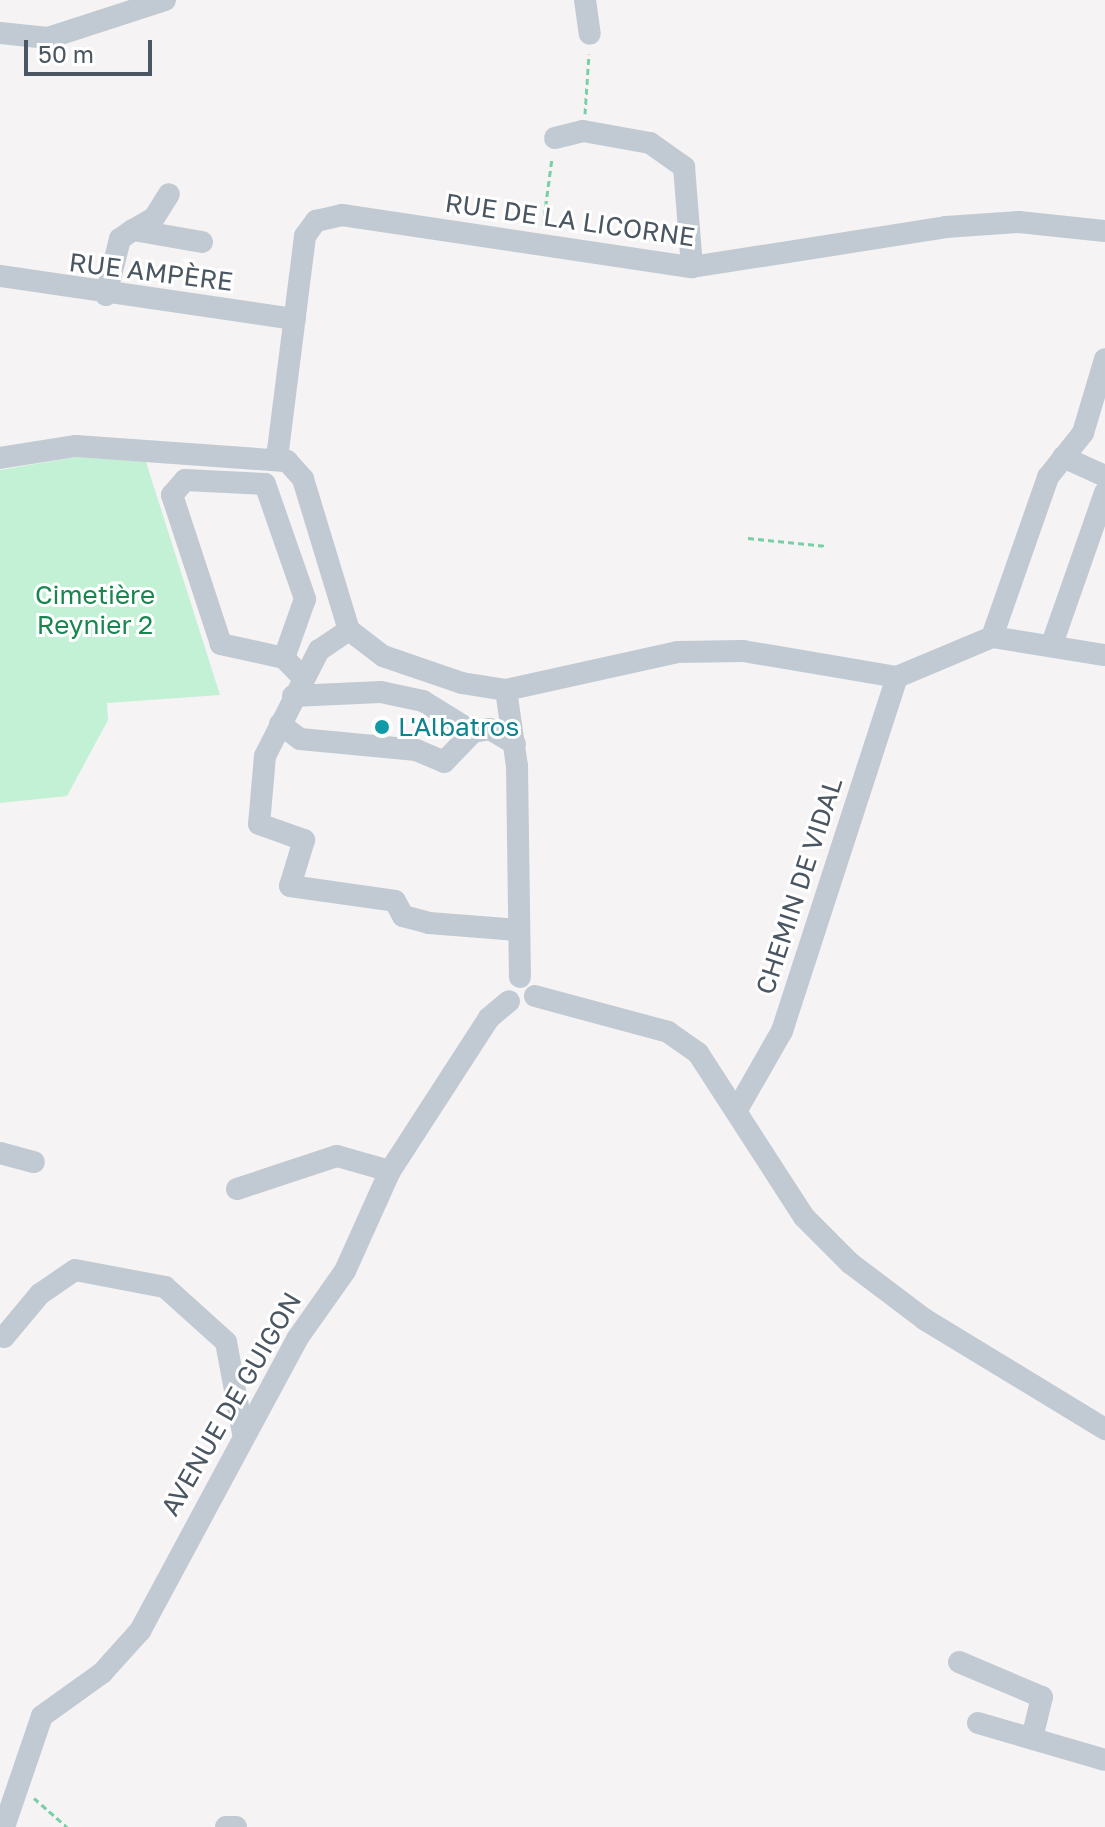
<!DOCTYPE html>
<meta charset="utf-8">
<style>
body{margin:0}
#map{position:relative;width:1105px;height:1827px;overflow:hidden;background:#f5f3f3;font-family:"Golos Text",sans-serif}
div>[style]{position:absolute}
.green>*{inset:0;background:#c3f1d5}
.path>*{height:3px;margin-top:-1.5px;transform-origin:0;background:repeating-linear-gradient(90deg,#7ad0a6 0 6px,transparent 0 10px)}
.minor>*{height:22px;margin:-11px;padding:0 11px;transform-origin:11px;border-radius:11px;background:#c1cad2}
.dots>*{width:22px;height:22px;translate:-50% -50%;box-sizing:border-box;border:4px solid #fff;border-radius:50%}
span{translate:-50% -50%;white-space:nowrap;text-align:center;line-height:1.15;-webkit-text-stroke:6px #fff;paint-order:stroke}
.street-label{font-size:26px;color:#4a5661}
.park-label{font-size:26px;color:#17864f}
.culture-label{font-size:26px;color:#0d838f}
.left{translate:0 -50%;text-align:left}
.scale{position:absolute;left:24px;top:40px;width:128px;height:36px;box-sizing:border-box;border:4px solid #4a5661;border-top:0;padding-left:10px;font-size:24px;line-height:28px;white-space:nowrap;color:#4a5661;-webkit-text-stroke:6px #fff;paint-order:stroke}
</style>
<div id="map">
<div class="green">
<i style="clip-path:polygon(77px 457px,146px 462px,220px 695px,107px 703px,108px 720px,67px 796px,0 803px,0 470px)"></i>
</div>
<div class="path">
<i style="left:585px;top:114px;width:60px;rotate:-86.2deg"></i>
<i style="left:543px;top:226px;width:69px;rotate:-82.5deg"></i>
<i style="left:748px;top:538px;width:79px;rotate:5.8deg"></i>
<i style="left:34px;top:1798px;width:44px;rotate:41.3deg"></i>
</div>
<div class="minor">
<i style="left:585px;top:0;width:34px;rotate:82deg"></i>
<i style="left:0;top:33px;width:48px;rotate:5.9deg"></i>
<i style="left:48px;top:38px;width:123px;rotate:-18deg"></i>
<i style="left:555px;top:138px;width:29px;rotate:-14deg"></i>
<i style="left:583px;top:131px;width:68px;rotate:10.2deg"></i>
<i style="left:650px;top:143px;width:42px;rotate:35.2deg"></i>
<i style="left:684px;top:167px;width:100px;rotate:85.4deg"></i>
<i style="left:133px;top:230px;width:24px;rotate:-30deg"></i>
<i style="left:154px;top:218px;width:28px;rotate:-58deg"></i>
<i style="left:0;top:276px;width:298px;rotate:8.3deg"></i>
<i style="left:106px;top:295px;width:58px;rotate:-76deg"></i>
<i style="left:120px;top:239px;width:16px;rotate:-35deg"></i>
<i style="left:133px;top:230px;width:70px;rotate:9.9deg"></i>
<i style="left:1063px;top:457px;width:46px;rotate:24.3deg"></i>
<i style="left:0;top:458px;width:77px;rotate:-9deg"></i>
<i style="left:76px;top:446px;width:212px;rotate:4.1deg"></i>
<i style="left:287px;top:461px;width:24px;rotate:48deg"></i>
<i style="left:303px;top:479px;width:158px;rotate:73.1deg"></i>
<i style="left:349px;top:630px;width:43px;rotate:37.4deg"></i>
<i style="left:383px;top:656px;width:83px;rotate:18.9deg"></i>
<i style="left:462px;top:683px;width:45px;rotate:9deg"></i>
<i style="left:506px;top:690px;width:176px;rotate:-12.5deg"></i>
<i style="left:678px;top:652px;width:65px;rotate:-0.9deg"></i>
<i style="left:743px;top:651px;width:156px;rotate:9.6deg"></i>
<i style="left:897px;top:677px;width:103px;rotate:-22.8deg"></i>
<i style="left:992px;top:637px;width:170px;rotate:-70.7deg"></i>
<i style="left:1048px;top:477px;width:56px;rotate:-51.5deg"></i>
<i style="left:1083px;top:433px;width:77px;rotate:-73.4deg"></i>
<i style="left:277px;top:458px;width:224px;rotate:-82.8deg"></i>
<i style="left:305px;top:236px;width:19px;rotate:-54deg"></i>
<i style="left:316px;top:221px;width:27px;rotate:-13deg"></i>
<i style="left:342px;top:215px;width:354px;rotate:8.5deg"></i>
<i style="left:692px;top:267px;width:257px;rotate:-8.9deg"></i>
<i style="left:946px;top:227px;width:73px;rotate:-3.9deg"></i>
<i style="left:1019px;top:222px;width:86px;rotate:6deg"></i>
<i style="left:349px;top:630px;width:36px;rotate:146deg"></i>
<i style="left:319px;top:650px;width:119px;rotate:117deg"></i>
<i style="left:265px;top:756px;width:68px;rotate:95deg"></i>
<i style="left:259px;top:824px;width:48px;rotate:19.6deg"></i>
<i style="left:304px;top:840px;width:48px;rotate:106.9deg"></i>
<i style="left:290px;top:886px;width:106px;rotate:8.1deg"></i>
<i style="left:395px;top:901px;width:17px;rotate:62deg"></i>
<i style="left:403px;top:916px;width:27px;rotate:15deg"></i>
<i style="left:429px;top:923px;width:89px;rotate:4.5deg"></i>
<i style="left:992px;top:637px;width:114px;rotate:9.1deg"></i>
<i style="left:1052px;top:644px;width:160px;rotate:-70.7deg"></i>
<i style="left:284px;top:658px;width:65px;rotate:-167.5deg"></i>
<i style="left:221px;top:644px;width:157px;rotate:-108.2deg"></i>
<i style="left:172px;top:495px;width:20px;rotate:-49deg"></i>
<i style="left:185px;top:480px;width:80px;rotate:2.9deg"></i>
<i style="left:265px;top:484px;width:122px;rotate:70.8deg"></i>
<i style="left:305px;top:599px;width:63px;rotate:109.6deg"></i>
<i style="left:284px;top:658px;width:28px;rotate:46deg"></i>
<i style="left:506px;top:690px;width:77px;rotate:81.8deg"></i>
<i style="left:517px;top:766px;width:211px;rotate:89.2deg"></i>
<i style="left:293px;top:696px;width:88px;rotate:-2.6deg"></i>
<i style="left:381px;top:692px;width:43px;rotate:12.1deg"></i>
<i style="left:423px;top:701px;width:59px;rotate:31.8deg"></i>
<i style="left:280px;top:724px;width:25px;rotate:37deg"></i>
<i style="left:300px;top:739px;width:117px;rotate:5.4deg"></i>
<i style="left:416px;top:750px;width:30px;rotate:23deg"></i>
<i style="left:444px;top:762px;width:42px;rotate:-46deg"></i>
<i style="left:473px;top:732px;width:17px;rotate:-10deg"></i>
<i style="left:490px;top:729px;width:29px;rotate:31deg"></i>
<i style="left:535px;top:996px;width:138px;rotate:15.1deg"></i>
<i style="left:668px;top:1032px;width:37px;rotate:35deg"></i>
<i style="left:698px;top:1053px;width:195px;rotate:57.1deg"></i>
<i style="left:804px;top:1217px;width:65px;rotate:45deg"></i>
<i style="left:850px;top:1263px;width:93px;rotate:37.1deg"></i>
<i style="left:924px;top:1319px;width:212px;rotate:31.3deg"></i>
<i style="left:738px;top:1108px;width:89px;rotate:-60.3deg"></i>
<i style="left:782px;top:1031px;width:372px;rotate:-72deg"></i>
<i style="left:0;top:1153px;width:35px;rotate:15deg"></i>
<i style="left:237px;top:1189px;width:105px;rotate:-18.3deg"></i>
<i style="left:337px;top:1156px;width:55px;rotate:15.8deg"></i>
<i style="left:4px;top:1337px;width:56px;rotate:-50.1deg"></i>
<i style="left:40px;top:1294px;width:42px;rotate:-34.4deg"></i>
<i style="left:75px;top:1270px;width:92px;rotate:10.7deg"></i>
<i style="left:165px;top:1287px;width:82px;rotate:42deg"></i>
<i style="left:226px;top:1342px;width:93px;rotate:79.4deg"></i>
<i style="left:959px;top:1662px;width:90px;rotate:22.9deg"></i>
<i style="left:1042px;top:1697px;width:42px;rotate:103.7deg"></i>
<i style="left:978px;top:1723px;width:132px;rotate:16.2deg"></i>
<i style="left:4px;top:1827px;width:117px;rotate:-71.1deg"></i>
<i style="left:42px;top:1716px;width:74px;rotate:-35.6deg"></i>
<i style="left:102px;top:1673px;width:57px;rotate:-47.9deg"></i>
<i style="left:140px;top:1631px;width:332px;rotate:-61.7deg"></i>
<i style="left:297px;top:1339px;width:83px;rotate:-54.8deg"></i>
<i style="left:345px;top:1271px;width:110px;rotate:-65.8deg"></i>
<i style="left:390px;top:1171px;width:182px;rotate:-57.1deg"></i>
<i style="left:489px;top:1018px;width:26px;rotate:-40deg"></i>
<i style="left:226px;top:1827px;width:10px"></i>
</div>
<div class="dots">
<i style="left:382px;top:727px;background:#0f9aa8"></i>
</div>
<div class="street-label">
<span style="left:570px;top:220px;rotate:8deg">RUE DE LA LICORNE</span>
<span style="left:151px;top:272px;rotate:7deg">RUE AMPÈRE</span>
<span style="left:799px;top:886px;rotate:-72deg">CHEMIN DE VIDAL</span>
<span style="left:231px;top:1404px;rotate:-60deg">AVENUE DE GUIGON</span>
</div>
<div class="park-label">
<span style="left:95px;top:610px">Cimetière<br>Reynier 2</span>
</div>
<div class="culture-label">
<span class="left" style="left:398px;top:727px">L'Albatros</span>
</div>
<div class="scale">50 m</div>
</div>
